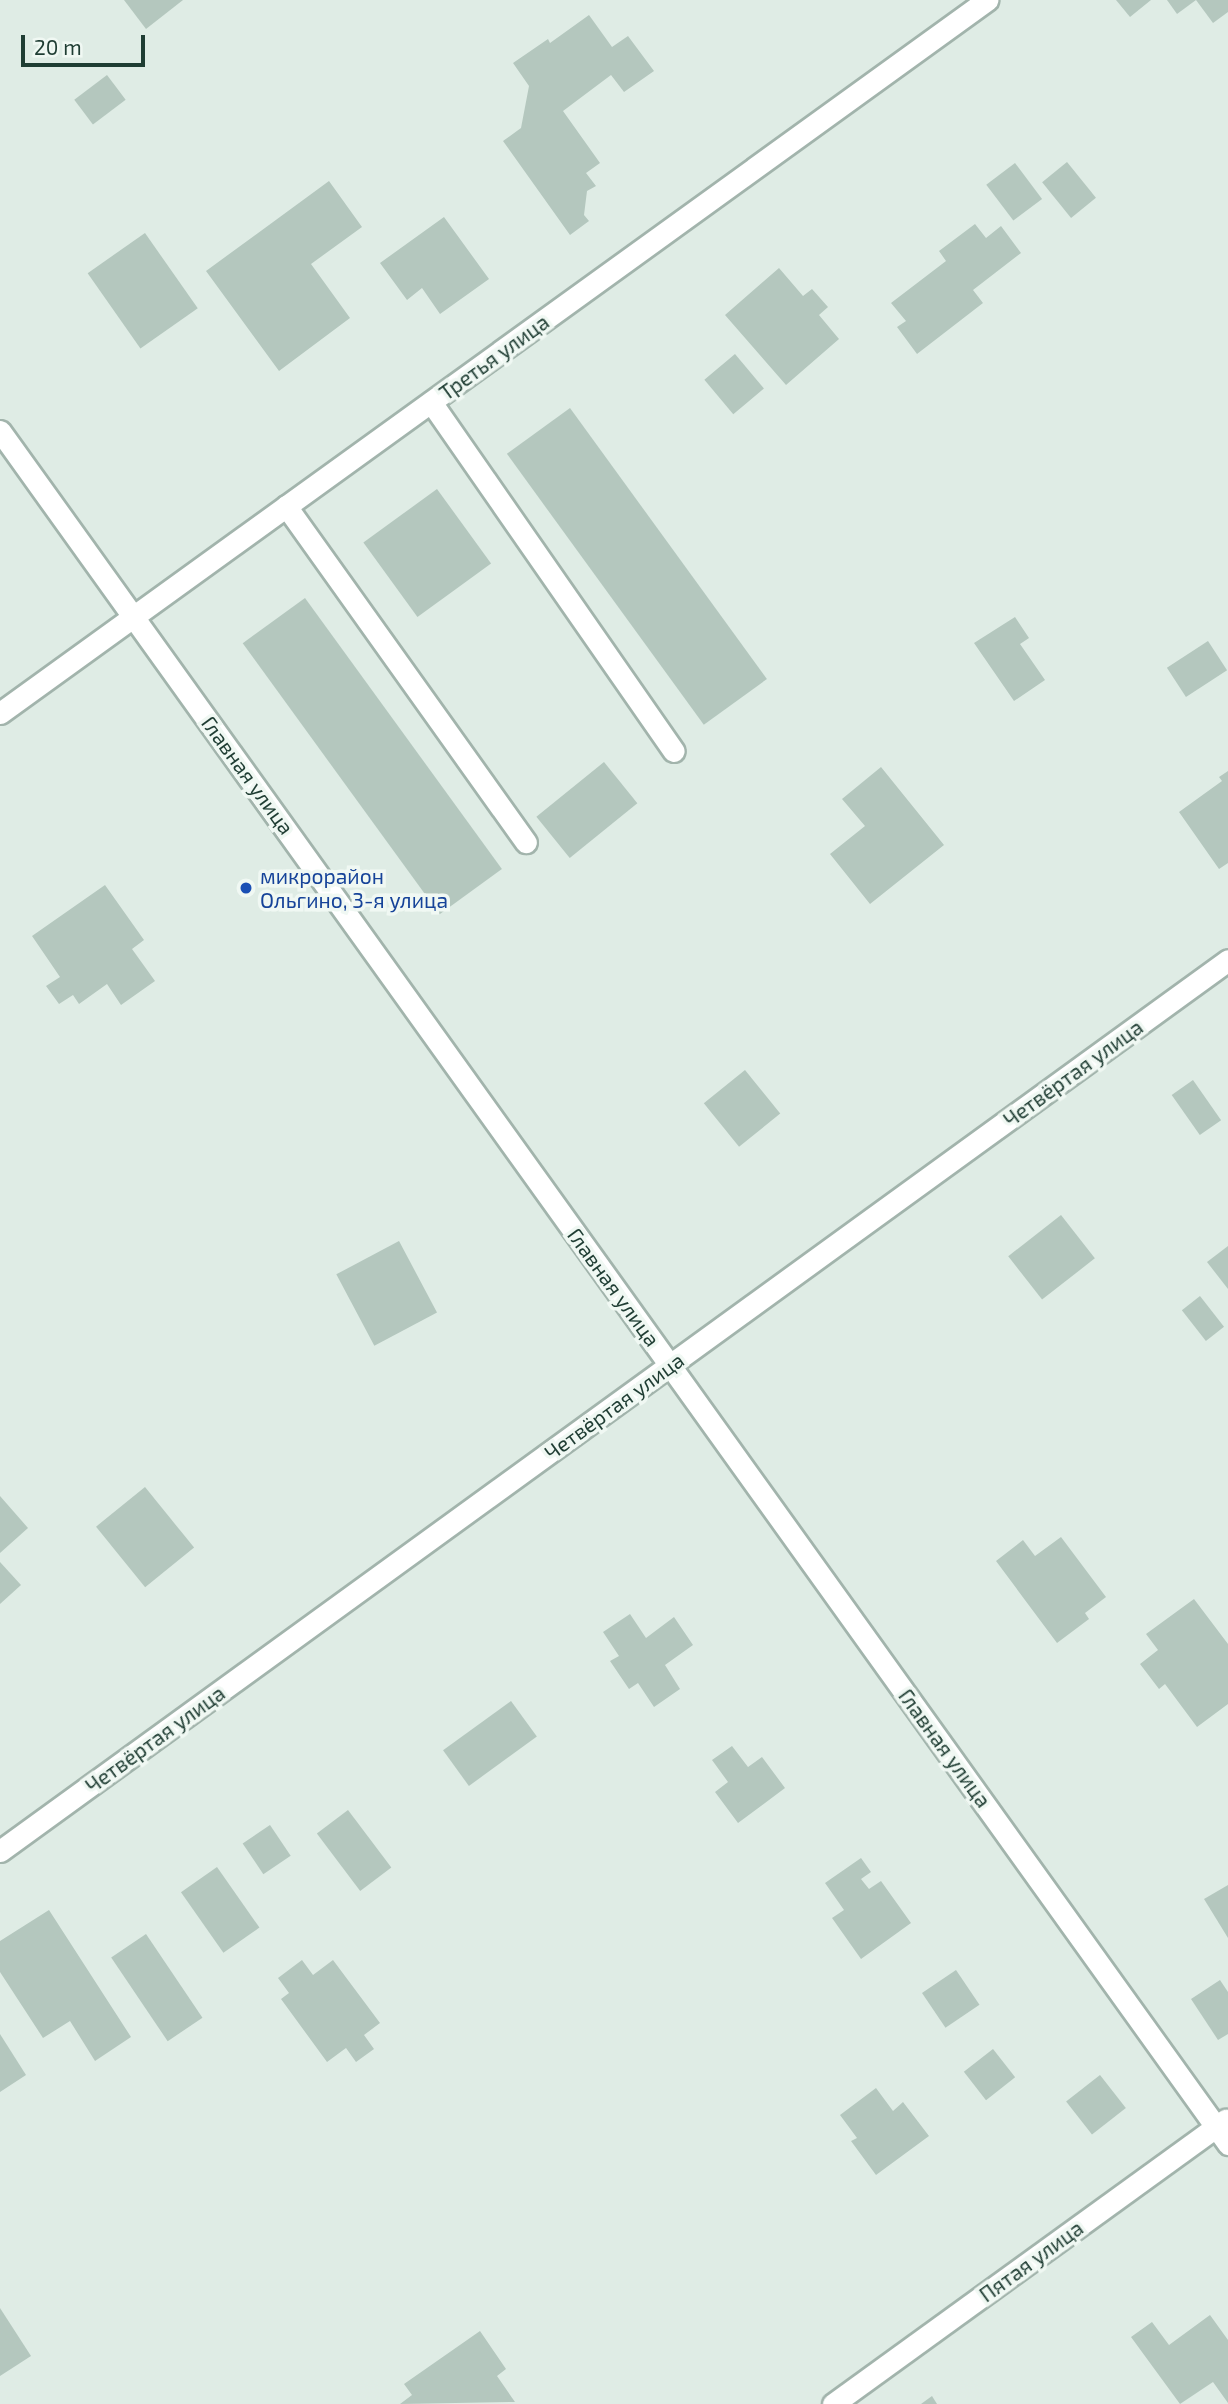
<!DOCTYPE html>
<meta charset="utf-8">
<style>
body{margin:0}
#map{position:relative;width:1228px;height:2404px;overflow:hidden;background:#dfece5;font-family:"Exo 2",sans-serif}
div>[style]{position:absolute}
.building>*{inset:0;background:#b4c7be;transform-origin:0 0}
.roads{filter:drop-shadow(2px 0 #a2b4ac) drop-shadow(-2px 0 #a2b4ac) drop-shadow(0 2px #a2b4ac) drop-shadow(0 -2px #a2b4ac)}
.minor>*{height:21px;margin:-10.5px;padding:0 10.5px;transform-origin:10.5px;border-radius:10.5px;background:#fff}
.dots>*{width:19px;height:19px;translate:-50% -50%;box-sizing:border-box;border:4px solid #f0f8f3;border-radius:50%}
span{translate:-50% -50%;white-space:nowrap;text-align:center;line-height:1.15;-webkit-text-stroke:7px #f0f8f3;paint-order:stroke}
.street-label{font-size:21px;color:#1f3d33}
.transit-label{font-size:21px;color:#164399}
.left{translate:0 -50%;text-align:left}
.scale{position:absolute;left:21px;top:35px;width:124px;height:32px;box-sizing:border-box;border:4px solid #1f3d33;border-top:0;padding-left:9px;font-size:21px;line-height:24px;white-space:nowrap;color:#1f3d33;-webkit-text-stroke:5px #f0f8f3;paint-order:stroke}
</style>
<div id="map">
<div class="building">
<i style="clip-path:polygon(124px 0,183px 0,146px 29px)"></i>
<i style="clip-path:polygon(1116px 0,1151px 0,1130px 17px)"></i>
<i style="clip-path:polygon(1167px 0,1196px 0,1177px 14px)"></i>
<i style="clip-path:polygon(1196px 0,1228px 0,1228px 12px,1213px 23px)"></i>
<i style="clip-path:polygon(589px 15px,612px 47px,628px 36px,654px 71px,624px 92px,611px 75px,563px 111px,600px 163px,586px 173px,596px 186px,587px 191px,584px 215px,589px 221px,570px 235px,503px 141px,521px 128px,529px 86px,513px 63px,548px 39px,550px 43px)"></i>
<i style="left:107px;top:75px;width:31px;height:41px;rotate:53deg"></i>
<i style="left:1067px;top:162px;width:46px;height:32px;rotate:51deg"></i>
<i style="left:1015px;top:163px;width:45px;height:36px;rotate:53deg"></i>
<i style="clip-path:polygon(329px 181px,362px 227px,311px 264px,350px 318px,279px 371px,206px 271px)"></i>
<i style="clip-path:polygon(444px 217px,489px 279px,440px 314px,422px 288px,407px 300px,380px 263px)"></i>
<i style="clip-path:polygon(975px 224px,986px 238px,1001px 226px,1021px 253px,973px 290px,983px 303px,917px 354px,897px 327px,906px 321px,891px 303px,946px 261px,939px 251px)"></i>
<i style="left:145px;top:233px;width:92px;height:70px;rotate:55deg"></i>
<i style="clip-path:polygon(779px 268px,803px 296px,812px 289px,828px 307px,819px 315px,839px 339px,786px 385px,725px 315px)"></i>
<i style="left:735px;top:354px;width:45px;height:40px;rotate:50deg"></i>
<i style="left:570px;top:408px;width:335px;height:78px;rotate:54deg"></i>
<i style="left:437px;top:489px;width:92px;height:91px;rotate:54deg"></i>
<i style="left:305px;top:598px;width:335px;height:77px;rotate:54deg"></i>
<i style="clip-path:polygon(1015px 617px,1029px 638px,1020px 644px,1045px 680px,1014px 701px,974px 643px)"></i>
<i style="left:1208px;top:641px;width:35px;height:49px;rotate:57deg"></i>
<i style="left:604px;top:762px;width:53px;height:87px;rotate:51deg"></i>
<i style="clip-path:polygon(881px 767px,944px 845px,870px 904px,830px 854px,865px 826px,842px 799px)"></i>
<i style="clip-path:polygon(1228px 771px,1228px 863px,1219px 869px,1179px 812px,1222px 781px,1219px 777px)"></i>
<i style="clip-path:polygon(105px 885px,144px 940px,132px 949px,155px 981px,121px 1005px,107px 984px,79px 1004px,73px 995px,59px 1004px,46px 986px,60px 977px,32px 936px)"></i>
<i style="left:745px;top:1070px;width:56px;height:53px;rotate:51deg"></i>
<i style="left:1193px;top:1080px;width:49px;height:26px;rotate:55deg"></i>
<i style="left:1061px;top:1215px;width:55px;height:67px;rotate:52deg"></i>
<i style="left:399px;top:1241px;width:81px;height:71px;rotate:62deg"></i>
<i style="clip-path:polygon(1228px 1246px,1228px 1289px,1207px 1262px)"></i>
<i style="left:1200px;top:1296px;width:39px;height:23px;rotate:52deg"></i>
<i style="left:145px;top:1487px;width:78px;height:63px;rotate:51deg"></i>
<i style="clip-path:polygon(0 1496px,28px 1528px,0 1553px)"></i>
<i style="clip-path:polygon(1061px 1537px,1106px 1597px,1085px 1613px,1089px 1619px,1057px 1643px,996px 1561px,1023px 1540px,1035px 1556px)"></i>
<i style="clip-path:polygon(0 1562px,21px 1585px,0 1604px)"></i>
<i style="clip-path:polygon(1194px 1599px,1228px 1644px,1228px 1704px,1197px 1727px,1165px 1684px,1159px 1689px,1140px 1664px,1158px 1650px,1146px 1634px)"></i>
<i style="clip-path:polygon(630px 1614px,646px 1638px,674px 1617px,693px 1645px,665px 1665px,680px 1689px,654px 1707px,638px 1683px,629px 1689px,610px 1661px,619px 1656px,603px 1632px)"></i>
<i style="left:511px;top:1701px;width:44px;height:84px;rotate:54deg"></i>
<i style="clip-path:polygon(732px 1746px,748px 1767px,762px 1757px,785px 1788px,738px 1823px,715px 1792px,728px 1782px,712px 1760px)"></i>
<i style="left:348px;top:1810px;width:72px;height:39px;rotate:53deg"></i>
<i style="left:270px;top:1825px;width:37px;height:33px;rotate:56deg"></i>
<i style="clip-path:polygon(861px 1858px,871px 1872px,861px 1879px,869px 1889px,881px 1881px,911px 1923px,861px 1959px,832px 1918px,844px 1910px,825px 1883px)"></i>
<i style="left:217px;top:1867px;width:74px;height:44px;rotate:55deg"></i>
<i style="clip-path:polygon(1228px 1885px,1228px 1938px,1204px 1899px)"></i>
<i style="clip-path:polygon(49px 1910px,131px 2037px,95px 2061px,70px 2021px,43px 2038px,0 1972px,0 1941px)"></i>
<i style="left:146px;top:1934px;width:101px;height:42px;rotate:56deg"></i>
<i style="clip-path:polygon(302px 1960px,313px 1975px,333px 1960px,380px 2023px,364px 2035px,374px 2049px,356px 2062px,346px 2048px,327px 2062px,281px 1999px,289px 1993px,278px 1978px)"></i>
<i style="left:956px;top:1970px;width:42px;height:41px;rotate:56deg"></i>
<i style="clip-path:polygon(1220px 1980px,1228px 1992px,1228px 2034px,1218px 2040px,1191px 1999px)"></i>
<i style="clip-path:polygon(0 2034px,26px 2075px,0 2092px)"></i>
<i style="left:993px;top:2049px;width:36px;height:37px;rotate:52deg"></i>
<i style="left:1100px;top:2075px;width:42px;height:43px;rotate:52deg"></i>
<i style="clip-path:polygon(876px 2088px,893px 2111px,903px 2102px,929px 2136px,876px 2175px,851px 2141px,857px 2138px,840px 2115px)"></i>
<i style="clip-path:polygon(0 2308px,31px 2356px,0 2376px)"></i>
<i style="clip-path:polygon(1210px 2315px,1228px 2340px,1228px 2403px,1213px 2382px,1180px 2404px,1131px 2337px,1152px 2322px,1169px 2345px)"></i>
<i style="clip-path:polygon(480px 2331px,506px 2369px,497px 2376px,515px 2402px,400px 2404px,412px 2395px,404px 2384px)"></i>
<i style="clip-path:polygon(932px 2396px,937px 2404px,921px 2404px)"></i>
</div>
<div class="roads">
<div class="minor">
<i style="left:431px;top:402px;width:425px;rotate:55.2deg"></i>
<i style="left:0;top:431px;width:2108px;rotate:54.36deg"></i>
<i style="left:286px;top:506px;width:413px;rotate:54.5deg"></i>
<i style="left:0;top:713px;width:1218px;rotate:-35.84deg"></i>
<i style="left:0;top:1851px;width:1517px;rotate:-35.96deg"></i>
<i style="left:833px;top:2404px;width:485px;rotate:-35.9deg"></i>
</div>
</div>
<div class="dots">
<i style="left:246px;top:888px;background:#1a4fb4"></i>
</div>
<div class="street-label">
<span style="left:494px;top:357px;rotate:-36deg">Третья улица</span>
<span style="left:248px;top:775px;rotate:54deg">Главная улица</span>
<span style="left:1073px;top:1073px;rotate:-36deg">Четвёртая улица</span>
<span style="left:614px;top:1287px;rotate:54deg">Главная улица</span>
<span style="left:614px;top:1406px;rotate:-36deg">Четвёртая улица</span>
<span style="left:155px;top:1739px;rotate:-36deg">Четвёртая улица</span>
<span style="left:945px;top:1748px;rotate:54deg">Главная улица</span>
<span style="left:1031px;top:2261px;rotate:-36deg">Пятая улица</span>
</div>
<div class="transit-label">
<span class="left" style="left:260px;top:888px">микрорайон<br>Ольгино, 3-я улица</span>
</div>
<div class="scale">20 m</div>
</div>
